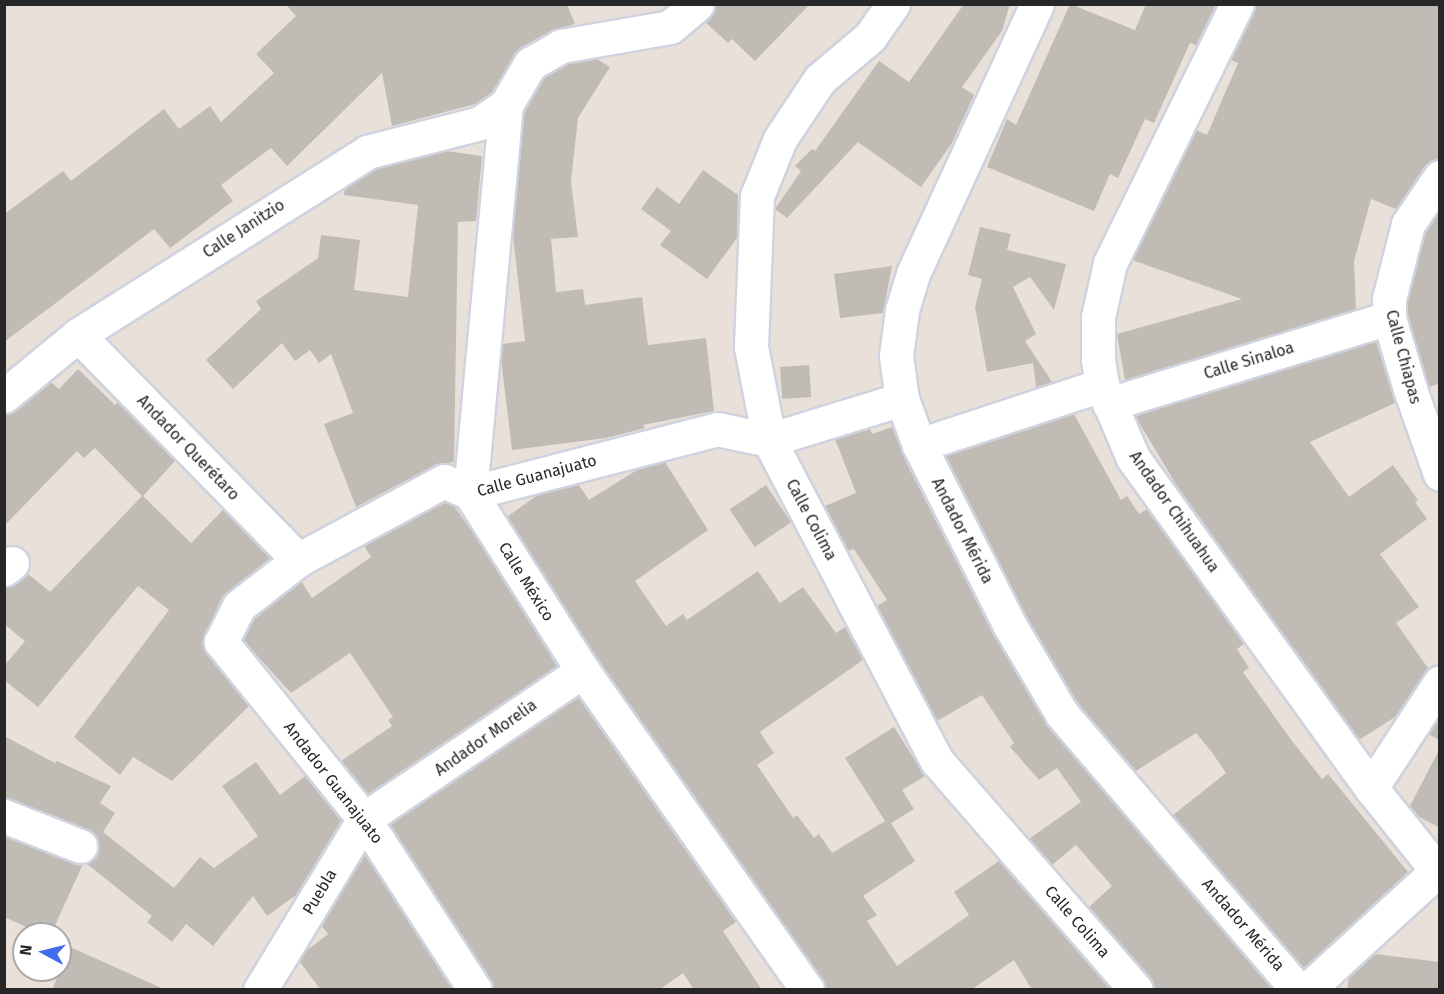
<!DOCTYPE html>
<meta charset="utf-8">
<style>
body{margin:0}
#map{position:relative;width:1444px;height:994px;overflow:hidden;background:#e9e1d9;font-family:"Fira Sans",sans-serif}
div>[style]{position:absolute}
.building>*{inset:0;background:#c1bbb6;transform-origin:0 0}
.roads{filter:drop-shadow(2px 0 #cfd3df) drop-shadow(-2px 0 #cfd3df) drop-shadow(0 2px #cfd3df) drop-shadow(0 -2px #cfd3df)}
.minor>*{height:33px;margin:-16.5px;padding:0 16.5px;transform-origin:16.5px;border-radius:16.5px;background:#fff}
span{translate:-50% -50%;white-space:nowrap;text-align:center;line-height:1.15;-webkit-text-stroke:6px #fff;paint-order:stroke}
.street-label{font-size:16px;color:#272727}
.frame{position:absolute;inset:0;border:6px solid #272727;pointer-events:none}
.north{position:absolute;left:12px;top:922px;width:60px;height:60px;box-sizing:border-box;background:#fff;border:2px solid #a9a9a9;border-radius:50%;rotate:277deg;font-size:16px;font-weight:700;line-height:24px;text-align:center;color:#272727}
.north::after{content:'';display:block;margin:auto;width:21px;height:27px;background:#416cee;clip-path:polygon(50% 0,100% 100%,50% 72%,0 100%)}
</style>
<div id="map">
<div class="building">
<i style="clip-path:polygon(285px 4px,567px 4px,575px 24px,552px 30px,520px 48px,492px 92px,475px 104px,392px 126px,382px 73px,287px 166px,271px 148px,221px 185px,233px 201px,170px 248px,154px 229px,4px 342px,4px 214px,63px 171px,71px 181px,164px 109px,179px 129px,210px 106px,221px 122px,274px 73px,256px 54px,296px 16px)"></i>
<i style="clip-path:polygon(718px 4px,810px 4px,755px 61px,732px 39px,728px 43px,705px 22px)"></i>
<i style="clip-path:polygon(964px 4px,1010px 4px,1002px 31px,962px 87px,974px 95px,952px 143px,921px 187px,858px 142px,787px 218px,775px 209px,801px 171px,795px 166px,812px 149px,815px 151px,879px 61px,909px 82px)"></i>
<i style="clip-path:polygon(1070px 4px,1135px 30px,1146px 4px,1216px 4px,1196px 45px,1190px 43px,1154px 123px,1145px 119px,1118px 178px,1110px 174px,1094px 211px,987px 167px,1007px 119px,1016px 125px)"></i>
<i style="clip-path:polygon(1255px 4px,1440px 4px,1440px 159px,1425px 166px,1396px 209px,1371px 199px,1354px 261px,1356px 309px,1125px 380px,1117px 334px,1242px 299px,1132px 260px,1196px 130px,1207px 135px,1238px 63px,1231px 60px)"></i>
<i style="clip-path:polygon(597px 59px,610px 67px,578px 118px,571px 181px,578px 237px,551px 239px,556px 292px,583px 289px,585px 305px,642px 297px,648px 345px,706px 338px,714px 411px,643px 425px,645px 428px,606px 438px,512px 450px,501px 359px,503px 344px,525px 341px,513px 236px,524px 111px,544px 78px,568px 64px)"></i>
<i style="clip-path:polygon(446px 151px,482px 156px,476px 221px,458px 222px,454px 462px,435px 465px,356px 507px,324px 424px,353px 413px,331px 354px,319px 363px,310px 350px,295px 361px,282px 343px,233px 389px,206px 360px,261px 309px,256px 301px,318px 258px,321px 235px,360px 240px,354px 290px,408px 297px,418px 205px,344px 195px,345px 188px,375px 169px)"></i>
<i style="clip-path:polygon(703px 170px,738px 195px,737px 238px,707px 279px,660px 245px,671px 231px,641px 209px,657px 187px,679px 204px)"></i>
<i style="clip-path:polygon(1440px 211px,1440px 383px,1429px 387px,1408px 315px,1408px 301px,1425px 232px)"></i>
<i style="clip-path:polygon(980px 227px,1011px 234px,1007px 250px,1066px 264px,1054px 310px,1030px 277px,1013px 287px,1036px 334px,1025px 341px,1052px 382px,1036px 387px,1033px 363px,987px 372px,975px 307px,982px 279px,968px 275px)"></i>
<i style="clip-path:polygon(892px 266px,883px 313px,840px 318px,834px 274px)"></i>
<i style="clip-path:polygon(1376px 341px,1395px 403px,1310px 442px,1349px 497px,1393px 465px,1418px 500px,1415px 502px,1427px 519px,1380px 554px,1419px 607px,1396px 623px,1428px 668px,1395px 717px,1359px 740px,1179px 489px,1135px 416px)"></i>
<i style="left:809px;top:365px;width:32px;height:29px;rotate:86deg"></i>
<i style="clip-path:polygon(78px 369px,115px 405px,118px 402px,175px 461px,143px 496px,191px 543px,223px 510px,270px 558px,222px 597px,202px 643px,249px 706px,172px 781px,133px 757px,120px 775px,74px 737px,169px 610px,138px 586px,38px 707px,4px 680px,4px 666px,25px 641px,4px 624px,4px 587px,27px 573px,50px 592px,142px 496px,95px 448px,84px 458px,77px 451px,4px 526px,4px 414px,16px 410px,51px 382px,59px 389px)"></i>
<i style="clip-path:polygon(1074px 414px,1121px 500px,1127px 496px,1139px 514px,1147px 509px,1244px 644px,1237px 649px,1249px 668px,1243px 672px,1289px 737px,1322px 779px,1328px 774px,1408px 872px,1304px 968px,1173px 815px,1226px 773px,1211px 751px,1196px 733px,1136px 771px,1077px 703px,1025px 615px,946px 456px)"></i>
<i style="clip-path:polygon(892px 427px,908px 466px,992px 632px,1046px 724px,1273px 990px,1154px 990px,1150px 978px,1089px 907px,1112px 886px,1076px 845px,1052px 865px,1029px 839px,1081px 802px,1057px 768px,1039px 780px,1010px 747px,1014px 743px,982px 695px,937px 721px,877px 606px,887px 600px,854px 549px,848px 551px,825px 506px,856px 493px,835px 439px,870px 429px,872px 434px)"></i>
<i style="clip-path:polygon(665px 462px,708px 530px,635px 581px,666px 626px,683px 614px,687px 620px,758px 571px,780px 603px,803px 587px,836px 633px,845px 627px,863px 660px,760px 732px,774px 753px,757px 765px,793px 818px,797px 815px,814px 838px,819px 834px,832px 853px,885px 821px,845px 758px,894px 727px,925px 776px,902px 790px,914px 809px,891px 823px,915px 861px,863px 896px,877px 915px,867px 921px,897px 966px,969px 915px,954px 892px,999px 861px,1111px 990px,1032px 990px,1014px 960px,971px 990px,826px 990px,822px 979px,599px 661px,507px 517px,539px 494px,578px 484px,589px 500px,640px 468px)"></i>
<i style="left:766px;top:485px;width:45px;height:44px;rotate:56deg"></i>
<i style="clip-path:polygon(445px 502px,454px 506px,474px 534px,557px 666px,368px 794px,341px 761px,392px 726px,388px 720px,393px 717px,350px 653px,291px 693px,243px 640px,254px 618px,301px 581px,312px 598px,371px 557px,364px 546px)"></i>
<i style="clip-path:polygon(578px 697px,736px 922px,723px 931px,762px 990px,694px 990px,683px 973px,659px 990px,495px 990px,390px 824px)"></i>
<i style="clip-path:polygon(1440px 717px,1440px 740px,1428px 734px)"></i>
<i style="clip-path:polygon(4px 736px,55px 763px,57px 761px,111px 786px,100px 803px,115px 813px,103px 832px,174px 888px,200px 857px,214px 868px,258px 836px,222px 786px,256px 762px,280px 795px,305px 776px,341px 821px,296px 895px,267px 916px,253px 896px,213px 946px,186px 924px,172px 942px,147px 922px,152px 916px,86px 863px,98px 852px,94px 834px,4px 798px)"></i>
<i style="clip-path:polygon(1440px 748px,1440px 828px,1419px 817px,1410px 806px)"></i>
<i style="clip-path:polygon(4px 836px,83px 864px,51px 934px,42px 934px,4px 917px)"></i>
<i style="clip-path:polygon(365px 854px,452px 989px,450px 990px,321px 990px,299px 961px,306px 951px,328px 934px,321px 925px)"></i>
<i style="clip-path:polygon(70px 947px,166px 990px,52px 990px)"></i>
<i style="clip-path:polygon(1375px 954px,1440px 962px,1440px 990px,1347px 990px,1349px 977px)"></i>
</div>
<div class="roads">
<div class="minor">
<i style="left:893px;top:4px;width:40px;rotate:124.9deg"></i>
<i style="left:870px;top:37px;width:65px;rotate:140deg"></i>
<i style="left:820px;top:79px;width:72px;rotate:123.7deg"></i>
<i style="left:780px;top:139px;width:61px;rotate:112deg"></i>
<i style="left:757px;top:196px;width:151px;rotate:92.3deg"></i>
<i style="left:751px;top:347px;width:95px;rotate:79deg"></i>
<i style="left:769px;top:440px;width:362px;rotate:62.4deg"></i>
<i style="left:937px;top:761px;width:303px;rotate:49deg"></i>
<i style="left:1037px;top:4px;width:297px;rotate:114.7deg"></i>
<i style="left:913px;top:274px;width:39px;rotate:107deg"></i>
<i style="left:902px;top:311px;width:45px;rotate:97.6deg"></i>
<i style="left:896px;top:356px;width:43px;rotate:82.1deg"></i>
<i style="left:902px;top:399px;width:49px;rotate:69.7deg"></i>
<i style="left:919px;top:445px;width:200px;rotate:63.3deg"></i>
<i style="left:1009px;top:624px;width:104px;rotate:59.5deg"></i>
<i style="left:1062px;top:714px;width:363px;rotate:49.5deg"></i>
<i style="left:1237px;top:4px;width:288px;rotate:116.1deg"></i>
<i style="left:1110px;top:263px;width:55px;rotate:102.5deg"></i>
<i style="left:1098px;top:317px;width:43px;rotate:90deg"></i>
<i style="left:1098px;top:360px;width:25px;rotate:81deg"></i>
<i style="left:1102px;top:385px;width:79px;rotate:67deg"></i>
<i style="left:1133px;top:458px;width:407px;rotate:54.2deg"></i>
<i style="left:1371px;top:788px;width:110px;rotate:51.3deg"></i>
<i style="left:506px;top:105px;width:390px;rotate:95.3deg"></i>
<i style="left:470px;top:493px;width:211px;rotate:57.6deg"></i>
<i style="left:583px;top:671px;width:390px;rotate:54.9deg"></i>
<i style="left:1440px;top:177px;width:57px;rotate:124.2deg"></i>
<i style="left:1408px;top:224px;width:77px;rotate:104.2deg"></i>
<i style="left:1389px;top:299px;width:19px;rotate:90deg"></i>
<i style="left:1389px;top:318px;width:74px;rotate:73.5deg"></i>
<i style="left:1410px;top:389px;width:90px;rotate:70.6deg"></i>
<i style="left:78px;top:335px;width:315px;rotate:45.6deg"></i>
<i style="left:4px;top:396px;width:96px;rotate:-39.5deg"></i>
<i style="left:78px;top:335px;width:342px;rotate:-32.3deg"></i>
<i style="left:367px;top:152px;width:117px;rotate:-14.4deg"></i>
<i style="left:480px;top:123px;width:32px;rotate:-35deg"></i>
<i style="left:506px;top:105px;width:48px;rotate:-59.7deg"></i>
<i style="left:530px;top:64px;width:36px;rotate:-30deg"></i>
<i style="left:561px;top:46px;width:111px;rotate:-9.9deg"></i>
<i style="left:670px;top:27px;width:35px;rotate:-40deg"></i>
<i style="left:1109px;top:404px;width:293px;rotate:-17.1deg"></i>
<i style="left:919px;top:445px;width:193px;rotate:-18.2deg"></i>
<i style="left:4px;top:569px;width:10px;rotate:-37deg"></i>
<i style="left:1371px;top:788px;width:126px;rotate:-56.9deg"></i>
<i style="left:4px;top:816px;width:82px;rotate:21.5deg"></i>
<i style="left:260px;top:990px;width:200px;rotate:-58.7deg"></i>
<i style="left:364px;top:819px;width:264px;rotate:-34.1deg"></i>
<i style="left:475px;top:990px;width:204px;rotate:-123deg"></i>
<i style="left:364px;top:819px;width:228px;rotate:-128.9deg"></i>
<i style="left:221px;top:642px;width:40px;rotate:-63.4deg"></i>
<i style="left:239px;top:606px;width:75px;rotate:-37.9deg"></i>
<i style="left:298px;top:560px;width:166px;rotate:-28.4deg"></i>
<i style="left:444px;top:481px;width:29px;rotate:25deg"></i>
<i style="left:470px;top:493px;width:255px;rotate:-14.5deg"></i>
<i style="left:717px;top:429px;width:53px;rotate:11.9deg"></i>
<i style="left:769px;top:440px;width:139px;rotate:-17.1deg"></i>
<i style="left:1307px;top:990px;width:175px;rotate:-42.5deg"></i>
</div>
</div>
<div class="street-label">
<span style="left:244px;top:229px;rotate:-33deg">Calle Janitzio</span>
<span style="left:1403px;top:357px;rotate:75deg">Calle Chiapas</span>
<span style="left:1249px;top:361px;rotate:-17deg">Calle Sinaloa</span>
<span style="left:188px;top:448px;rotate:46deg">Andador Querétaro</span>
<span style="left:537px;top:476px;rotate:-15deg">Calle Guanajuato</span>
<span style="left:1174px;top:512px;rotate:55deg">Andador Chihuahua</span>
<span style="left:811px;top:520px;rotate:62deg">Calle Colima</span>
<span style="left:962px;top:531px;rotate:63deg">Andador Mérida</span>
<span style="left:526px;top:582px;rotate:58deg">Calle México</span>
<span style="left:486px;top:738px;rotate:-35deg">Andador Morelia</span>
<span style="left:333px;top:783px;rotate:52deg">Andador Guanajuato</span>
<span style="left:320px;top:892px;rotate:-59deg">Puebla</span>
<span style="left:1077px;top:922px;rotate:49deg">Calle Colima</span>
<span style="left:1243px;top:925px;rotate:49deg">Andador Mérida</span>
</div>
<div class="frame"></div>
<div class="north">N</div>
</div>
